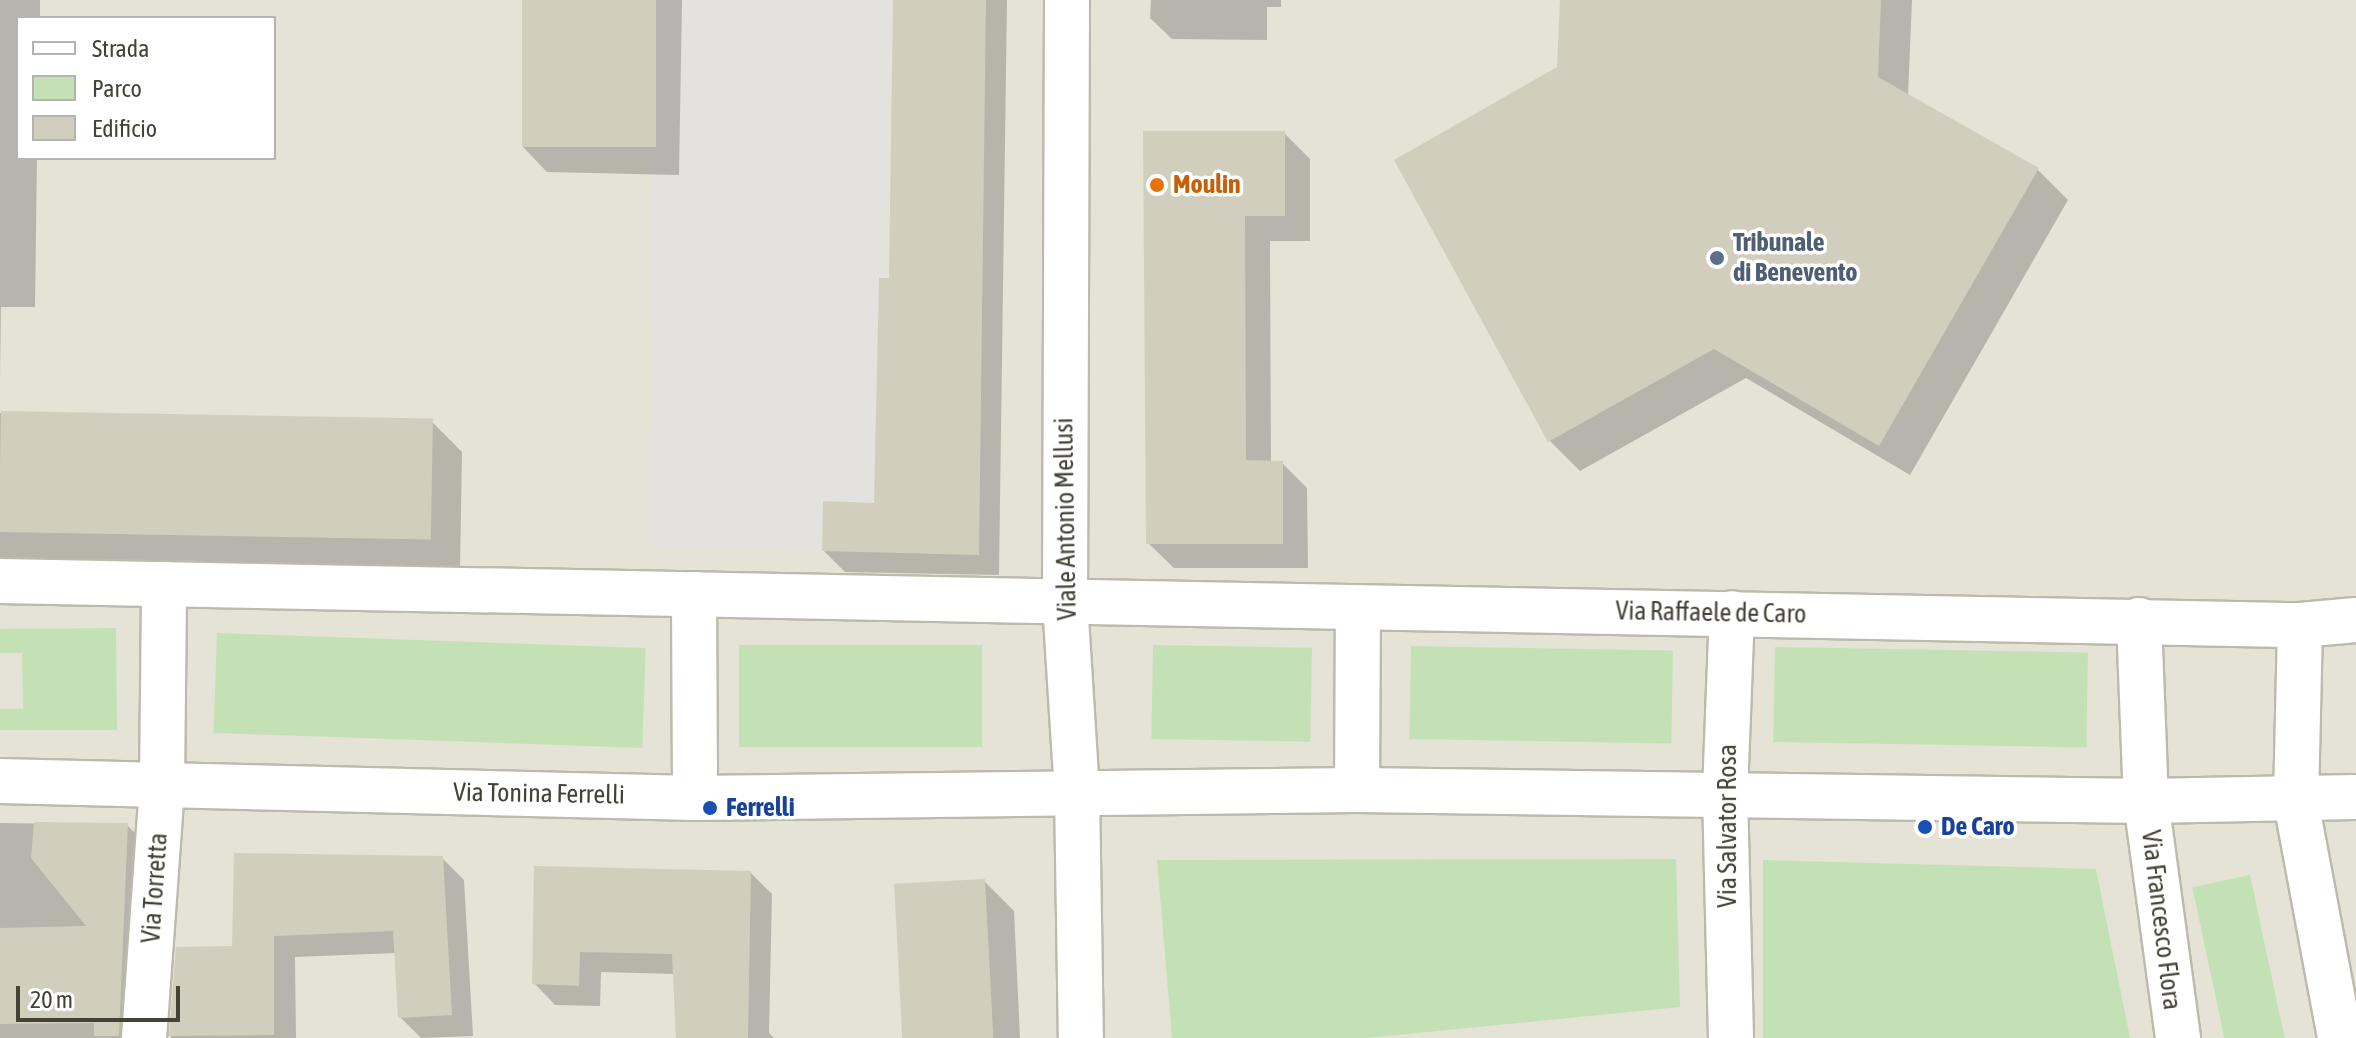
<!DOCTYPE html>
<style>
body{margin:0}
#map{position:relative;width:2356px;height:1038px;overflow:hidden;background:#f1f0e7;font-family:"Asap Condensed",sans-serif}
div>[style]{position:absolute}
.residential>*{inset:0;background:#e5e3d6}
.green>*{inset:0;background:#c4e1b5;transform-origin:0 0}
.parking>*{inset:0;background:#e3e2df}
.shadow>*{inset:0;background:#0003}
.building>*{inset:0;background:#d2cebe;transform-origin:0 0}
.roads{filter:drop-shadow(2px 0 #bcbaab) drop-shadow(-2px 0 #bcbaab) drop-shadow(0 2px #bcbaab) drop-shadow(0 -2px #bcbaab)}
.minor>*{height:44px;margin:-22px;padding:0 22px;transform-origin:22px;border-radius:22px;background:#fff}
.dots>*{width:22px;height:22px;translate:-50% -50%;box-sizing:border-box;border:4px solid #fff;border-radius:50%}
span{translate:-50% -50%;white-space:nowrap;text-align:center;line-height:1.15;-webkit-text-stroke:7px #fff;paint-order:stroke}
.food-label{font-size:26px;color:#c56008;font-weight:700}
.left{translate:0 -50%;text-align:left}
.service-label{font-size:26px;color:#4e5e75;font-weight:700}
.street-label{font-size:26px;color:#444137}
.transit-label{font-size:26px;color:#164399;font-weight:700}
.legend{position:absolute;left:16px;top:16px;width:260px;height:144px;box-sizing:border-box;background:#fff;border:2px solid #b4b3af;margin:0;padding:10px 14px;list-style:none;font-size:24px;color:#444137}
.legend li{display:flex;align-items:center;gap:16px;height:40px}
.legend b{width:40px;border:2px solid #b4b3af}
.scale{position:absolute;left:16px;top:986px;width:164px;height:36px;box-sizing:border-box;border:4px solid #444137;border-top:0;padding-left:10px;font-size:24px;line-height:28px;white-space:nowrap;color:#444137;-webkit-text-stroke:6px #fff;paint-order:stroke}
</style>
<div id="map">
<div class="residential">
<i style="clip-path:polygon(evenodd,0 0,2356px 0,2356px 1038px,0 1038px,0 0,18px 18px,274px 18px,274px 158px,18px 158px,18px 18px)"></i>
</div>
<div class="green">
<i style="clip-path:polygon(116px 628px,117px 730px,0 730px,0 709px,23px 709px,22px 653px,0 653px,0 629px)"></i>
<i style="left:217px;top:633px;width:429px;height:100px;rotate:2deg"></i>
<i style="left:739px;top:645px;width:243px;height:102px"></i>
<i style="left:1153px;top:645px;width:159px;height:94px;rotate:1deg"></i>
<i style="left:1411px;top:646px;width:262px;height:93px;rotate:1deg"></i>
<i style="left:1775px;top:647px;width:313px;height:95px;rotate:1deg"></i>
<i style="clip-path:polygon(1676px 859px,1680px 1007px,1367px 1038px,1172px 1038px,1157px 860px)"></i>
<i style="clip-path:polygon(1763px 860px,2096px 869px,2130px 1038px,1763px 1038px)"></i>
<i style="left:2250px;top:875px;width:167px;height:59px;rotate:78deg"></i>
</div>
<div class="parking">
<i style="clip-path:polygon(656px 0,892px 0,874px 503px,823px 502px,822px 551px,647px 546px)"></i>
</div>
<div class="shadow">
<i style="clip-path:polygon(0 0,40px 0,40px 18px,18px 18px,18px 158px,37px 158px,35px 307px,1px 307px,0 378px)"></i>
<i style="clip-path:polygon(524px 0,682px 0,679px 175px,547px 172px,522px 146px)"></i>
<i style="clip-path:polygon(895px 0,1007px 0,999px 575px,845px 572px,824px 551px,876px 505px,891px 280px)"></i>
<i style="clip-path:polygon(1151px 0,1281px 0,1281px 7px,1267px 7px,1267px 40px,1172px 39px,1150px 18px)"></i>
<i style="clip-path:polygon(1562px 0,1912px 0,1908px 96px,2038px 170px,2068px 200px,1910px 475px,1746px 378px,1580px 471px,1550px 441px)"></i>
<i style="clip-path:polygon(1145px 133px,1284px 133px,1310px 159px,1310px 241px,1270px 241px,1271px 463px,1282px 463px,1307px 488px,1308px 568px,1174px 568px,1148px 543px)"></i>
<i style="clip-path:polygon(0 413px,432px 422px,462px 452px,460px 571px,0 561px)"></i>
<i style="clip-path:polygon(0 823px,127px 825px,149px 847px,141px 1038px,0 1038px)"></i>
<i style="clip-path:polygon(442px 858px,464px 880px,473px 1036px,421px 1038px,400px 1017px,396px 953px,295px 957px,296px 1038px,171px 1038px,177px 949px,233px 947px)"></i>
<i style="clip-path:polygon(536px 868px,751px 873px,772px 894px,769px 1033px,774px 1038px,678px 1038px,674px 974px,601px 972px,600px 1006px,555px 1005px,534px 983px)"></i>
<i style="clip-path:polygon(984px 881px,1014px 911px,1020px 1038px,903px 1038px)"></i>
</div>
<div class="building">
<i style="left:522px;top:0;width:134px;height:147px"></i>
<i style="clip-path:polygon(893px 0,986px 0,979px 555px,822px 551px,823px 501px,874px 503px,879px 278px,889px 278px)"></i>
<i style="clip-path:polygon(1560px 0,1881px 0,1878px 77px,2039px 168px,1879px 446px,1714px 349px,1548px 442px,1394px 160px,1557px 67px)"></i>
<i style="clip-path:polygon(1143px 131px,1285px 131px,1285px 216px,1245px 216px,1246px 460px,1283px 461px,1283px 544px,1146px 544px)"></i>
<i style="left:1px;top:411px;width:432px;height:121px;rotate:1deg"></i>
<i style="clip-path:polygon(34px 822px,128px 823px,119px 1036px,94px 1036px,94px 1023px,0 1024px,0 928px,86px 926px,31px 858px)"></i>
<i style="clip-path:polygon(234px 853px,443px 856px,452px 1015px,398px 1018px,393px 931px,274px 936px,274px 1035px,169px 1036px,176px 947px,232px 946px)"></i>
<i style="clip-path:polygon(534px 866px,751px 871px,748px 1038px,676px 1038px,672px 954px,580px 952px,579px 986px,532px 984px)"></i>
<i style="left:985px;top:879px;width:159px;height:91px;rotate:87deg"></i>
</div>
<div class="roads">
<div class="minor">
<i style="left:1067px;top:0;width:602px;rotate:90.19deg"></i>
<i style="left:1065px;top:602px;width:190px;rotate:86.4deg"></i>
<i style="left:1077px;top:792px;width:246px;rotate:89.1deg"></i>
<i style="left:0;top:581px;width:2300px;rotate:1.1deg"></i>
<i style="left:2300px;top:625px;width:56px;rotate:-5.1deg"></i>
<i style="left:694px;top:594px;width:204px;rotate:89.7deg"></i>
<i style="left:2139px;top:620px;width:181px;rotate:87.8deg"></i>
<i style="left:2146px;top:801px;width:239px;rotate:82.3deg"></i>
<i style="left:2300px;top:625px;width:177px;rotate:91.3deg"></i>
<i style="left:2296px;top:802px;width:240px;rotate:79.4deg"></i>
<i style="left:0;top:781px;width:695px;rotate:1.4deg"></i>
<i style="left:695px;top:798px;width:662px;rotate:-0.69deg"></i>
<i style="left:1357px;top:790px;width:789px;rotate:0.8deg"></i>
<i style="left:2146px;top:801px;width:210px;rotate:-1.1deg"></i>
<i style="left:1357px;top:790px;width:182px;rotate:-89.7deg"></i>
<i style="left:144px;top:1038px;width:254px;rotate:-85.9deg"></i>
<i style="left:162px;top:785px;width:201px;rotate:-89.4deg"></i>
<i style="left:1731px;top:1038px;width:245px;rotate:-91.4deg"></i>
<i style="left:1725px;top:793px;width:180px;rotate:-87.8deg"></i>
</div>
</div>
<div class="dots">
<i style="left:1157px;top:185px;background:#e8710a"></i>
<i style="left:1717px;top:258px;background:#5c6f8a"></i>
<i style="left:710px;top:808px;background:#1a4fb4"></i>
<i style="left:1925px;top:827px;background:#1a4fb4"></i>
</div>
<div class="food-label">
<span class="left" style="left:1173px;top:185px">Moulin</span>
</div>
<div class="service-label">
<span class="left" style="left:1733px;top:258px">Tribunale<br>di Benevento</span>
</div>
<div class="street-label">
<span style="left:1066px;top:519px;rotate:-91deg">Viale Antonio Mellusi</span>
<span style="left:1711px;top:613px;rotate:1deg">Via Raffaele de Caro</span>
<span style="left:539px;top:794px;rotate:1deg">Via Tonina Ferrelli</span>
<span style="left:1728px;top:826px;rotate:-90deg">Via Salvator Rosa</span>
<span style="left:155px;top:888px;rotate:-86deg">Via Torretta</span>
<span style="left:2161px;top:920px;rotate:83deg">Via Francesco Flora</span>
</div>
<div class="transit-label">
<span class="left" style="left:726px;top:808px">Ferrelli</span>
<span class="left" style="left:1941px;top:827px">De Caro</span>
</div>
<ul class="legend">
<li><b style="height:10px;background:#fff"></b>Strada</li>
<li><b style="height:22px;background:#c4e1b5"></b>Parco</li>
<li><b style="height:22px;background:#d2cebe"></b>Edificio</li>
</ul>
<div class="scale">20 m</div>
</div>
